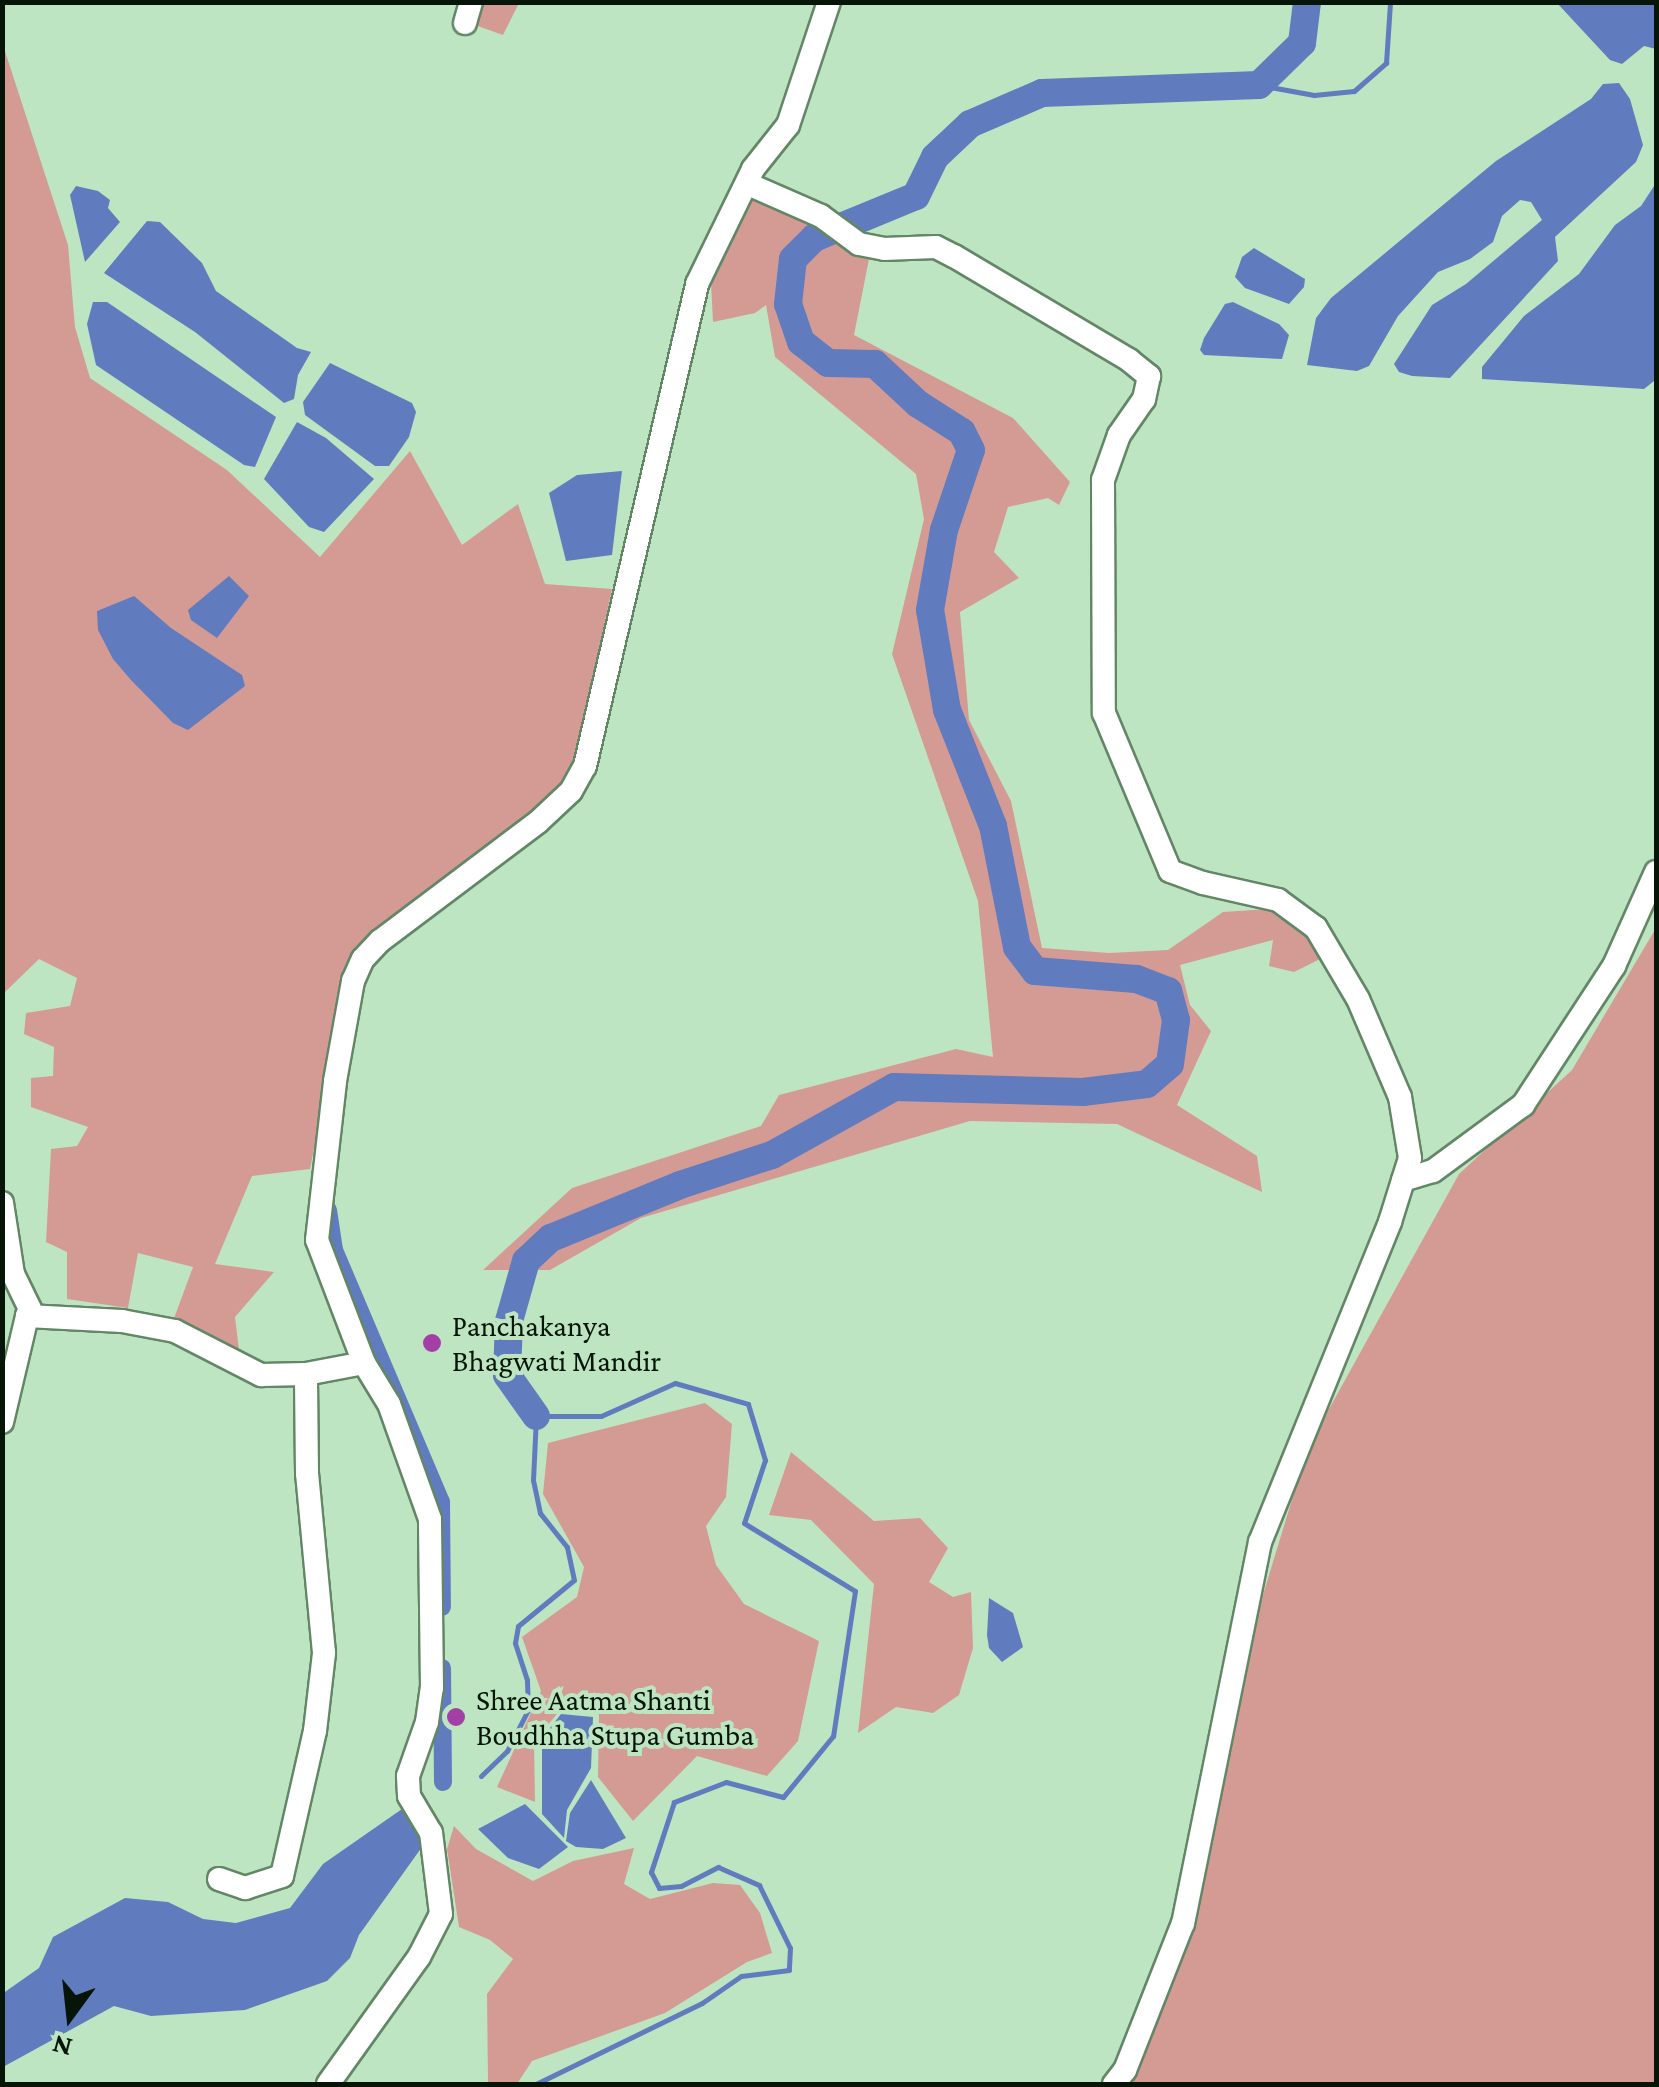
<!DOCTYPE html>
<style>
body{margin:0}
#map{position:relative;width:1659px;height:2087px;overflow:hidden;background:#bee5c1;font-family:"Crimson Pro",serif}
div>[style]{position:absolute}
.green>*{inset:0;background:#d49b94}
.water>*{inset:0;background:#617cbe}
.stream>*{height:5px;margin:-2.5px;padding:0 2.5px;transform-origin:2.5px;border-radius:2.5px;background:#617cbe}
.canal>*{height:18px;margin:-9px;padding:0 9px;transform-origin:9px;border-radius:9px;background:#617cbe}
.river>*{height:28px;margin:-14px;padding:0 14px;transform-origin:14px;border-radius:14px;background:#617cbe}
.roads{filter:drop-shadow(2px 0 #638766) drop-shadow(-2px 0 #638766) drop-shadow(0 2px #638766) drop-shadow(0 -2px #638766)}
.minor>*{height:22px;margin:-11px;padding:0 11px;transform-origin:11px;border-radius:11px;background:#fff}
.dots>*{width:28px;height:28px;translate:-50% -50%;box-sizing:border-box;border:5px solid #bee5c1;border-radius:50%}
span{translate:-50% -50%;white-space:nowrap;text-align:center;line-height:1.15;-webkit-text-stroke:8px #bee5c1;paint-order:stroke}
.poi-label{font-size:30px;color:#071509}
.left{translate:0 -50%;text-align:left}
.frame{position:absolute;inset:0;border:5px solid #071509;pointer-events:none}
.north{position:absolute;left:20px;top:1967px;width:100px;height:100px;-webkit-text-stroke:8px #bee5c1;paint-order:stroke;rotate:195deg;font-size:28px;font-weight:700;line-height:40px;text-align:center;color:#071509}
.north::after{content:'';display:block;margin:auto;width:35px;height:45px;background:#071509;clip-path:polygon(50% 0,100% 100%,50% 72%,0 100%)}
</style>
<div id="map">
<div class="green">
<i style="clip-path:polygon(480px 3px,519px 3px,503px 35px,472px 24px)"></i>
<i style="clip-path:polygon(2px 42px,68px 245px,75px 327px,90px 378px,227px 470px,320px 557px,410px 451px,462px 545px,518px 504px,545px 584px,612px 589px,570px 781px,352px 956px,310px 1169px,252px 1176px,215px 1264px,274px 1272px,235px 1317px,239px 1350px,173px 1321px,193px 1267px,138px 1253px,128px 1308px,67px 1299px,67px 1252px,46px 1242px,51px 1149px,77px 1146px,88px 1127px,31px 1107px,31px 1078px,53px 1076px,54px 1047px,24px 1034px,26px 1013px,70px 1006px,77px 978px,39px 959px,3px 994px)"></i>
<i style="clip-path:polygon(754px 194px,869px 259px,854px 335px,1013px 418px,1070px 482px,1059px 505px,1048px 498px,1008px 507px,994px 552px,1019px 578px,960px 612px,969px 720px,1011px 801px,1042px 948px,1109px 953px,1168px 950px,1223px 912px,1268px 909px,1314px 935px,1320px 959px,1294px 972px,1269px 966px,1273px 940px,1180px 965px,1190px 1005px,1211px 1031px,1177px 1105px,1257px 1156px,1262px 1192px,1117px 1124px,970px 1121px,641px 1218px,550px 1270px,483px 1270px,572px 1188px,761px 1126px,779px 1095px,956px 1049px,993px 1057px,978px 901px,892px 654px,924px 519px,916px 474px,775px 357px,766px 305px,755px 313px,713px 322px,711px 283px)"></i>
<i style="clip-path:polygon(1656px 928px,1656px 2084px,1128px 2084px,1197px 1917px,1248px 1644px,1308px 1447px,1459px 1174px,1572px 1070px)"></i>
<i style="clip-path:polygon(705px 1403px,732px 1424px,726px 1497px,706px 1526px,716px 1565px,744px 1604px,819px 1641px,798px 1741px,767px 1776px,697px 1756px,633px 1821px,598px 1777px,599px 1709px,563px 1707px,534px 1741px,535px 1802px,497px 1787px,541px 1691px,522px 1637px,577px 1597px,584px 1567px,543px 1494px,548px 1443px)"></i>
<i style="clip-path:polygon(791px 1452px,874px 1521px,920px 1518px,948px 1548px,929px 1582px,953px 1597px,971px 1592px,973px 1648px,959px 1695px,933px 1713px,896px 1707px,858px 1733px,874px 1584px,811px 1520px,769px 1515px)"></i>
<i style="clip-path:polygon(454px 1826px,476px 1849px,533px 1881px,573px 1861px,634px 1848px,624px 1884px,650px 1899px,713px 1883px,740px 1885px,760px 1913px,772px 1953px,747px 1962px,665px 2013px,532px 2061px,517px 2084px,488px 2084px,487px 1994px,513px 1959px,490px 1940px,459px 1927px,447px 1849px)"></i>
</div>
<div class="water">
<i style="clip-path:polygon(1557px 3px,1656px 3px,1656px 49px,1644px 46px,1622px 64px,1610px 60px)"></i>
<i style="clip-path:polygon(1619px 83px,1630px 99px,1643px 145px,1636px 162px,1555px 237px,1558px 261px,1450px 378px,1412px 376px,1399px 372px,1394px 364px,1432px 305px,1466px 284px,1542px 220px,1531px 202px,1520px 200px,1502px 216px,1493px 242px,1470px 259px,1438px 272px,1398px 316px,1369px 366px,1357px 371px,1307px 365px,1316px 318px,1331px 298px,1496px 161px,1591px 99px,1603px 84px)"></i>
<i style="clip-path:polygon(1656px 183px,1654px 381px,1644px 389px,1482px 379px,1482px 367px,1524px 316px,1579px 274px,1615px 225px,1641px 206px)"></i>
<i style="clip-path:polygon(76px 186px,98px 191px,110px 200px,108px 208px,120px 222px,85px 262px,70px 195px)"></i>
<i style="clip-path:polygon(147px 221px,160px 222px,202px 263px,216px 291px,297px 348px,311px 352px,298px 375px,294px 399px,284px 403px,195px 332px,104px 273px)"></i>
<i style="clip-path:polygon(1254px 248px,1305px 279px,1304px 287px,1289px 304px,1245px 288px,1235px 277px,1242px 257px)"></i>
<i style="clip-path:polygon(93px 302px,107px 302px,276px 417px,255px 467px,244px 465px,96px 365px,87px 324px)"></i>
<i style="clip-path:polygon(1233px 302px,1279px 324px,1289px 335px,1282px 359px,1204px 355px,1200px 350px,1204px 338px,1225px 304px)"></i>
<i style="clip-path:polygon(330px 363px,412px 403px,416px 412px,409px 437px,389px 466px,375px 466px,305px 415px,303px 402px)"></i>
<i style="clip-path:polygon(297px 422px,326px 438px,374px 479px,324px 532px,309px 527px,264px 479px)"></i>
<i style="clip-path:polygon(622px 471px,612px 555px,566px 561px,549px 493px,577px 475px)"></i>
<i style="clip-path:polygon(229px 576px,249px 596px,217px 638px,191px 620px,188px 610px)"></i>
<i style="clip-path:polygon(134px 596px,171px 628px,242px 675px,245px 686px,188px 730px,173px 723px,131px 680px,113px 659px,98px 630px,97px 611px)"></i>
<i style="clip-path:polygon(989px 1598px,1013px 1613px,1023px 1647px,1002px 1662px,989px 1648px,987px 1635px)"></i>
<i style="clip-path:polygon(561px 1714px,593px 1717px,591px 1768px,567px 1810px,564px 1838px,542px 1814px,542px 1738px)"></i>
<i style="clip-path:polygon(591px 1780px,626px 1838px,603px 1849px,576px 1847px,566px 1841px,570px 1813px)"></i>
<i style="clip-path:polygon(525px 1804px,568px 1847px,539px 1869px,508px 1858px,478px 1829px)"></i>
<i style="clip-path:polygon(402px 1809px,413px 1817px,425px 1839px,422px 1847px,359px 1935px,350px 1958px,327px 1981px,245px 2010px,151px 2016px,114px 2006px,3px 2067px,2px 1994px,39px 1968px,53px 1937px,125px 1898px,168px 1902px,203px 1919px,236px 1923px,290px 1908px,323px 1864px)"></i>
</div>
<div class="stream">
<i style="left:1259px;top:85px;width:56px;rotate:10.3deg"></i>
<i style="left:1314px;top:95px;width:40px;rotate:-5.7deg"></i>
<i style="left:1354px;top:91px;width:43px;rotate:-41.2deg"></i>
<i style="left:1386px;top:63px;width:61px;rotate:-86.2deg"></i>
<i style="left:481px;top:1776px;width:36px;rotate:-44deg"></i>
<i style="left:507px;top:1751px;width:46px;rotate:-62.9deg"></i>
<i style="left:528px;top:1710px;width:30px;rotate:-92deg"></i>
<i style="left:527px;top:1680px;width:39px;rotate:-108deg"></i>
<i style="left:515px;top:1643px;width:17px;rotate:-80deg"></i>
<i style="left:518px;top:1626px;width:72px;rotate:-39.4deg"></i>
<i style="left:574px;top:1580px;width:34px;rotate:-102deg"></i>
<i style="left:567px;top:1547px;width:43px;rotate:-128.5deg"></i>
<i style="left:540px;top:1513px;width:34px;rotate:-102deg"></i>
<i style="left:533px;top:1480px;width:64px;rotate:-87.3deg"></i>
<i style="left:536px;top:1416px;width:65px"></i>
<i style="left:601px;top:1416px;width:81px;rotate:-24deg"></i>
<i style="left:675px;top:1383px;width:76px;rotate:16deg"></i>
<i style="left:748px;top:1404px;width:59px;rotate:73.1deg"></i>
<i style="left:765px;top:1460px;width:66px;rotate:108.4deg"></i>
<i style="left:744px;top:1523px;width:130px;rotate:31.5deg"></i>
<i style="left:855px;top:1591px;width:147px;rotate:98.6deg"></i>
<i style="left:833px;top:1736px;width:79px;rotate:129.3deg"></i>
<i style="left:783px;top:1797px;width:59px;rotate:-165.3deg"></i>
<i style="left:726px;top:1782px;width:56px;rotate:159deg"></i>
<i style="left:674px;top:1802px;width:74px;rotate:108.2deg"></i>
<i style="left:651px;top:1872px;width:18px;rotate:63deg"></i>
<i style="left:659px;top:1888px;width:22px;rotate:-5deg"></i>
<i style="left:681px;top:1886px;width:42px;rotate:-27.2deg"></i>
<i style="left:718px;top:1867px;width:45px;rotate:23.7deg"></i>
<i style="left:759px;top:1885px;width:70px;rotate:63.8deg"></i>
<i style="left:790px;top:1948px;width:22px;rotate:93deg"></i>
<i style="left:789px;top:1970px;width:48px;rotate:172.9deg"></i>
<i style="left:741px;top:1976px;width:47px;rotate:145.3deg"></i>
<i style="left:702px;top:2003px;width:185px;rotate:154deg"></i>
</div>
<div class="canal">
<i style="left:328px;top:1210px;width:40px;rotate:81.5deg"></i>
<i style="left:334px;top:1250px;width:274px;rotate:67deg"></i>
<i style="left:441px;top:1502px;width:105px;rotate:89.5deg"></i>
<i style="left:442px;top:1668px;width:114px;rotate:89.5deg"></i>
</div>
<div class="river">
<i style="left:536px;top:1416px;width:50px;rotate:-125.3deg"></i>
<i style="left:507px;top:1375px;width:54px;rotate:-87.9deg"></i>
<i style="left:509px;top:1321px;width:62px;rotate:-74.2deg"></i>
<i style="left:526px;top:1261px;width:34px;rotate:-43deg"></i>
<i style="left:551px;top:1238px;width:139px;rotate:-22.3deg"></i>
<i style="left:680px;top:1185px;width:97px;rotate:-18.1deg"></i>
<i style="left:772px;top:1155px;width:140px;rotate:-29.1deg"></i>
<i style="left:894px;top:1087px;width:189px;rotate:1.5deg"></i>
<i style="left:1083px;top:1092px;width:64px;rotate:-7.1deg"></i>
<i style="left:1147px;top:1084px;width:30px;rotate:-41deg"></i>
<i style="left:1170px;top:1064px;width:44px;rotate:-82.2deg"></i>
<i style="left:1176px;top:1020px;width:30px;rotate:-105deg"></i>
<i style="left:1168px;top:991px;width:34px;rotate:-159deg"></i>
<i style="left:1136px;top:979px;width:101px;rotate:-175.5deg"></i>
<i style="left:1035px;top:971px;width:30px;rotate:-127deg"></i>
<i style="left:1017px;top:947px;width:123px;rotate:-101.2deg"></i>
<i style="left:993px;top:826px;width:125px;rotate:-111.6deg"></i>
<i style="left:947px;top:710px;width:101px;rotate:-99.6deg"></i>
<i style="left:930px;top:610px;width:81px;rotate:-80.1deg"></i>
<i style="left:944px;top:530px;width:84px;rotate:-71.4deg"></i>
<i style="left:971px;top:450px;width:20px;rotate:-117deg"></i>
<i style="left:962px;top:432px;width:52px;rotate:-147.5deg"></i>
<i style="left:918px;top:404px;width:59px;rotate:-137.1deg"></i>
<i style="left:875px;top:364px;width:47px;rotate:-178.8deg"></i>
<i style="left:828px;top:363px;width:34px;rotate:-142deg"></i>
<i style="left:801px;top:342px;width:40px;rotate:-108.9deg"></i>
<i style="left:788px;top:304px;width:45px;rotate:-83.7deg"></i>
<i style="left:793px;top:259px;width:30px;rotate:-45deg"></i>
<i style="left:814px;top:238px;width:110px;rotate:-22.4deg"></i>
<i style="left:916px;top:196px;width:43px;rotate:-64deg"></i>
<i style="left:935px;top:157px;width:48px;rotate:-43.3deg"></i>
<i style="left:970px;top:124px;width:78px;rotate:-23.3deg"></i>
<i style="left:1042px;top:93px;width:217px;rotate:-2.1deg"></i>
<i style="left:1259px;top:85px;width:60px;rotate:-44.3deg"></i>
<i style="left:1302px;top:43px;width:41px;rotate:-83deg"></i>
</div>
<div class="roads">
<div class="minor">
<i style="left:465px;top:23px;width:22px;rotate:-74deg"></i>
<i style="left:748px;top:184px;width:80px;rotate:23.7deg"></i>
<i style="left:821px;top:216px;width:47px;rotate:36.4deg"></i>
<i style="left:859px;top:244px;width:25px;rotate:11deg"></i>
<i style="left:884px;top:249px;width:52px;rotate:-2.2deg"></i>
<i style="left:936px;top:247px;width:20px;rotate:27deg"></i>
<i style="left:954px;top:256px;width:204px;rotate:30.7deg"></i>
<i style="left:1129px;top:360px;width:26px;rotate:39deg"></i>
<i style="left:1149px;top:376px;width:24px;rotate:102deg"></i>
<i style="left:1144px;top:399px;width:44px;rotate:124.8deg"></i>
<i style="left:1119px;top:435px;width:48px;rotate:109.6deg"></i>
<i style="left:1103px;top:480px;width:233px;rotate:89.8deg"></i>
<i style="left:1104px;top:713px;width:171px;rotate:67.3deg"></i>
<i style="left:1170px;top:871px;width:35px;rotate:20deg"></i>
<i style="left:1203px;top:883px;width:77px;rotate:12.8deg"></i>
<i style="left:1278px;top:900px;width:47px;rotate:36.4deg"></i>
<i style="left:1316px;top:928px;width:82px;rotate:59.4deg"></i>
<i style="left:1358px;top:999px;width:107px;rotate:66.8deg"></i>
<i style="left:1400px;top:1097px;width:62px;rotate:80.7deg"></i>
<i style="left:1410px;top:1158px;width:67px;rotate:107.4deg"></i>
<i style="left:1390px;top:1222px;width:345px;rotate:112.1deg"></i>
<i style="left:1260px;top:1542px;width:389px;rotate:101.4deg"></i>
<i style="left:1183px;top:1923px;width:158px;rotate:111.5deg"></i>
<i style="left:1125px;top:2070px;width:18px;rotate:128deg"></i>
<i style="left:1403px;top:1180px;width:31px;rotate:-17deg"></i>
<i style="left:1433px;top:1171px;width:112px;rotate:-36.3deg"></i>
<i style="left:1523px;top:1105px;width:166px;rotate:-56.8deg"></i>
<i style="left:1614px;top:966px;width:103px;rotate:-65.9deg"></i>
<i style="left:2px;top:1203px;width:72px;rotate:81.2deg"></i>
<i style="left:13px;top:1274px;width:39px;rotate:64deg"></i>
<i style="left:30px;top:1309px;width:8px;rotate:113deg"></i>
<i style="left:2px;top:1422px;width:109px;rotate:-76.7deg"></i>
<i style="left:27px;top:1316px;width:95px;rotate:3deg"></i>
<i style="left:122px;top:1321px;width:54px;rotate:10.7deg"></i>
<i style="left:175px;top:1331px;width:97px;rotate:27.1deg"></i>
<i style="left:261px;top:1375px;width:45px;rotate:-1.3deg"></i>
<i style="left:306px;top:1374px;width:59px;rotate:-10.7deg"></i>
<i style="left:219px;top:1879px;width:28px;rotate:19deg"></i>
<i style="left:245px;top:1888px;width:39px;rotate:-18deg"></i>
<i style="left:282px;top:1876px;width:149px;rotate:-77.2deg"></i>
<i style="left:315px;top:1731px;width:79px;rotate:-83.4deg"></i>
<i style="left:324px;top:1653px;width:180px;rotate:-95.4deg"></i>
<i style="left:307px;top:1474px;width:100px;rotate:-90.6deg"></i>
<i style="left:328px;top:2084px;width:156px;rotate:-54.4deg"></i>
<i style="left:419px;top:1957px;width:48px;rotate:-62.9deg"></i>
<i style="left:441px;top:1914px;width:82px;rotate:-97deg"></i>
<i style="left:431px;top:1833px;width:43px;rotate:-120.7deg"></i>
<i style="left:409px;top:1796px;width:20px;rotate:-93deg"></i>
<i style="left:408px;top:1776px;width:57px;rotate:-70.6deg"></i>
<i style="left:427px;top:1722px;width:34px;rotate:-82deg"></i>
<i style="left:432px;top:1688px;width:169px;rotate:-90.7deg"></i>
<i style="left:430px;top:1519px;width:122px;rotate:-109.6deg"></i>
<i style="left:389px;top:1404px;width:48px;rotate:-121.4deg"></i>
<i style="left:364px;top:1363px;width:132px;rotate:-110.9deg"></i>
<i style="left:317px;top:1240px;width:160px;rotate:-83.5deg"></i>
<i style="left:335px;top:1081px;width:102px;rotate:-79.8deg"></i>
<i style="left:353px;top:981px;width:24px;rotate:-66deg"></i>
<i style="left:363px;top:959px;width:25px;rotate:-47deg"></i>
<i style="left:380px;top:941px;width:198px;rotate:-37deg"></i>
<i style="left:538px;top:822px;width:45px;rotate:-43.2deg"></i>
<i style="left:571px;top:791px;width:29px;rotate:-61deg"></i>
<i style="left:585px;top:766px;width:495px;rotate:-76.9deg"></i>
<i style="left:697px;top:284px;width:128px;rotate:-64deg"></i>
<i style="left:753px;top:169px;width:56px;rotate:-51.5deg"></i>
<i style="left:788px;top:125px;width:130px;rotate:-71.6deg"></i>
</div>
</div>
<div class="dots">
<i style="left:432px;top:1343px;background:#a33fa5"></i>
<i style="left:456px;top:1717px;background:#a33fa5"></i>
</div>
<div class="poi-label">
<span class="left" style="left:452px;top:1343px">Panchakanya<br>Bhagwati Mandir</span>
<span class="left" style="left:476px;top:1717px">Shree Aatma Shanti<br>Boudhha Stupa Gumba</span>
</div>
<div class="frame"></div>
<div class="north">N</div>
</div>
